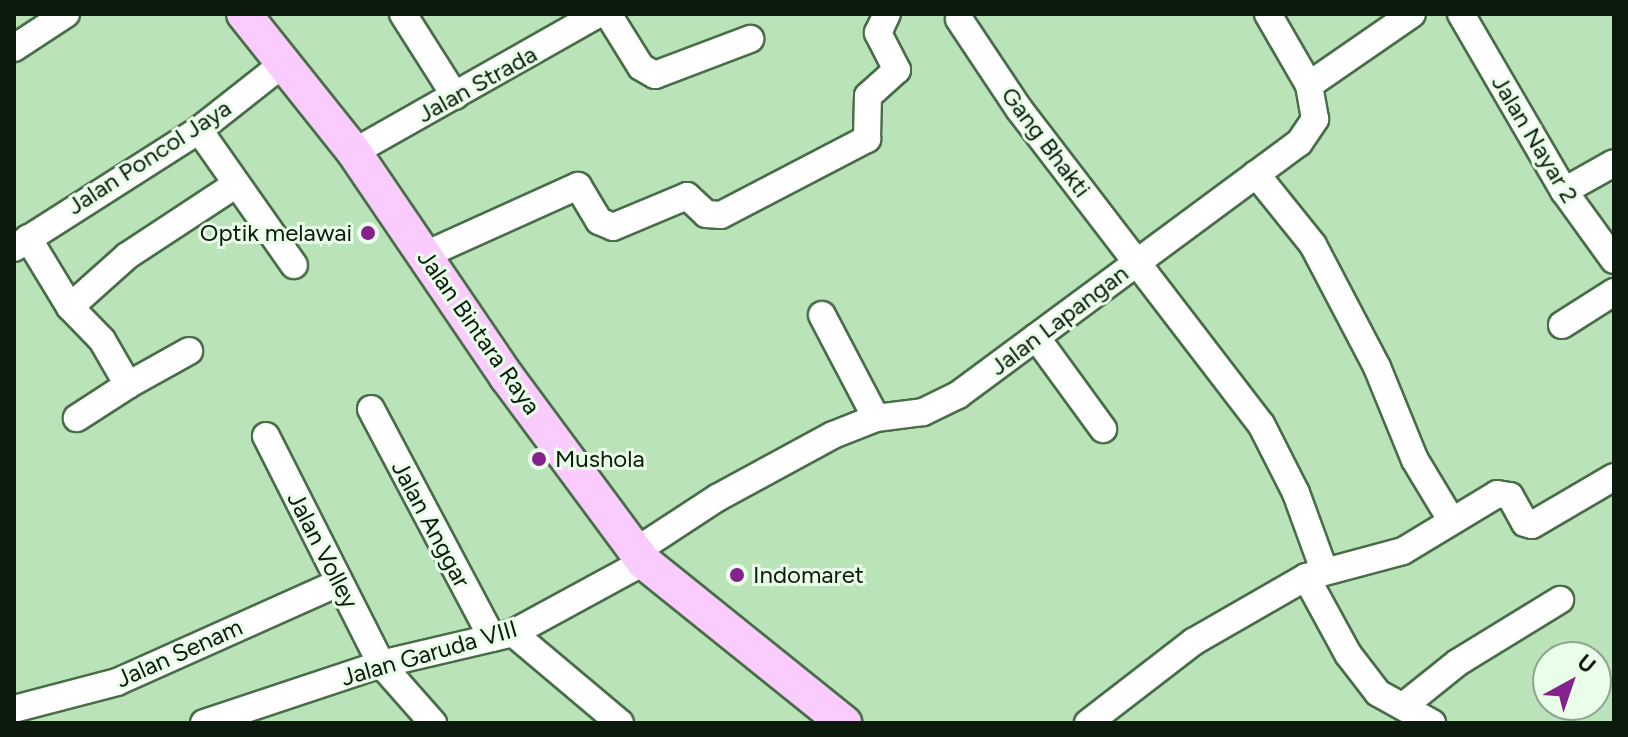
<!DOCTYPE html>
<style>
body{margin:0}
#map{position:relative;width:1628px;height:737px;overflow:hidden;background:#bae3ba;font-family:Figtree,sans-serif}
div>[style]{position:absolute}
.roads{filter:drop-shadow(2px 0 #486d48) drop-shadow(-2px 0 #486d48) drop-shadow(0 2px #486d48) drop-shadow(0 -2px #486d48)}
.minor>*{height:26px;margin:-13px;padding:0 13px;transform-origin:13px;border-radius:13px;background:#fff}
.major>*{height:34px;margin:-17px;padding:0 17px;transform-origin:17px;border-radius:17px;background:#facbfd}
.dots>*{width:22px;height:22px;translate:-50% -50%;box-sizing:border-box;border:4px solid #e9fee9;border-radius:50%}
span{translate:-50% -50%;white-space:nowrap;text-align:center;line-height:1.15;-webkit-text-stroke:6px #e9fee9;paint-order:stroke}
.street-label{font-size:24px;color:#0b1a0c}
.poi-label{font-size:24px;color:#0b1a0c}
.right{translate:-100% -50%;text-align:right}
.left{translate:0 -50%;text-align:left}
.frame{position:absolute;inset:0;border:16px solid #0b1a0c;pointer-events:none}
.north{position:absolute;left:1532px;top:641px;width:80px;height:80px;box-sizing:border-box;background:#e9fee9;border:2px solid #90a391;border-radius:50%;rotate:40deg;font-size:22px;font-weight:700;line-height:32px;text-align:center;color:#0b1a0c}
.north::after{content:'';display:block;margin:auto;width:28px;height:36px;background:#85238d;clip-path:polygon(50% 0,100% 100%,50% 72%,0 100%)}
</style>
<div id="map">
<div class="roads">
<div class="minor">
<i style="left:403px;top:14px;width:97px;rotate:57.6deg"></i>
<i style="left:608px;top:14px;width:62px;rotate:58.1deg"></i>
<i style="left:641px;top:67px;width:16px;rotate:30deg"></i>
<i style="left:655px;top:75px;width:102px;rotate:-20.8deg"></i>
<i style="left:1268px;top:14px;width:82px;rotate:60deg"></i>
<i style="left:1461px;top:14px;width:205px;rotate:59.8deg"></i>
<i style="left:1564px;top:191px;width:85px;rotate:54.1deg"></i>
<i style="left:959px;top:19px;width:108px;rotate:56.3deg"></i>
<i style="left:1019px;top:109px;width:397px;rotate:52.5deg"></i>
<i style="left:1261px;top:424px;width:77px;rotate:63.1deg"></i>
<i style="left:1296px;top:493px;width:82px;rotate:70deg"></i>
<i style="left:14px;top:48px;width:62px;rotate:-33.2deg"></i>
<i style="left:199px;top:130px;width:165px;rotate:54.9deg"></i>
<i style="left:354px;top:152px;width:280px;rotate:-29.5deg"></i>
<i style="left:1256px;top:174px;width:91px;rotate:51.2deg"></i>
<i style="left:1313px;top:245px;width:138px;rotate:62.3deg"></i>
<i style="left:1377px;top:367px;width:100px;rotate:67.8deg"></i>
<i style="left:1415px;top:460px;width:68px;rotate:58.9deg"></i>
<i style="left:1564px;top:191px;width:57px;rotate:-29.2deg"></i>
<i style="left:28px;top:238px;width:81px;rotate:58.7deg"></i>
<i style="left:70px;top:307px;width:76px;rotate:-41.8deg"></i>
<i style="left:127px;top:256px;width:129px;rotate:-33.3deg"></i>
<i style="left:14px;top:248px;width:219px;rotate:-32.5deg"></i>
<i style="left:199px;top:130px;width:107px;rotate:-38.2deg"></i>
<i style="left:425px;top:255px;width:168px;rotate:-24.3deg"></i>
<i style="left:578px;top:186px;width:41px;rotate:59deg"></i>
<i style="left:599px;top:221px;width:15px;rotate:23deg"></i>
<i style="left:613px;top:227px;width:80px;rotate:-22.7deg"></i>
<i style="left:687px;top:196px;width:26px;rotate:43deg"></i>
<i style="left:706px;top:214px;width:15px;rotate:4deg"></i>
<i style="left:721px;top:215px;width:165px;rotate:-27.5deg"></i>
<i style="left:867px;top:139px;width:43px;rotate:-88.7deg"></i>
<i style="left:868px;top:96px;width:39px;rotate:-42deg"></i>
<i style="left:897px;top:70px;width:42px;rotate:-117.2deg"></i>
<i style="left:878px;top:33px;width:21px;rotate:-65deg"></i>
<i style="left:70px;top:307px;width:46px;rotate:45.9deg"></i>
<i style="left:102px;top:340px;width:52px;rotate:60deg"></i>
<i style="left:128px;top:385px;width:61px;rotate:147.1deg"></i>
<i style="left:822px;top:315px;width:116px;rotate:62.3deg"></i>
<i style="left:1562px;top:325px;width:62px;rotate:-32.4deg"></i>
<i style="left:1036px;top:337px;width:114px;rotate:53.9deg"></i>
<i style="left:128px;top:385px;width:70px;rotate:-29.1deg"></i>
<i style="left:371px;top:409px;width:259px;rotate:62.1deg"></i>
<i style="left:266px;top:436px;width:255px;rotate:63.2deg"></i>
<i style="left:381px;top:664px;width:79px;rotate:48.6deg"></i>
<i style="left:636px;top:551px;width:97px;rotate:-33.2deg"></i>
<i style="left:717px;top:498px;width:132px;rotate:-28.5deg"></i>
<i style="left:833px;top:435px;width:46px;rotate:-21.6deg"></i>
<i style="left:876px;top:418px;width:47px;rotate:-7.3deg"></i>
<i style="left:923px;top:412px;width:39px;rotate:-26deg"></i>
<i style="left:958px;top:395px;width:424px;rotate:-36.5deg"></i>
<i style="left:1299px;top:143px;width:29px;rotate:-56deg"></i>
<i style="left:1315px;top:119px;width:35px;rotate:-100deg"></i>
<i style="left:1309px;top:85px;width:125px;rotate:-34.6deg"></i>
<i style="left:1306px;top:577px;width:88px;rotate:61.4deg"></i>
<i style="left:1348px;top:654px;width:49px;rotate:52.4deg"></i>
<i style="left:1378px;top:693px;width:62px;rotate:29.1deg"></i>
<i style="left:513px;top:633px;width:140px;rotate:40.1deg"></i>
<i style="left:1406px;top:704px;width:65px;rotate:-38.8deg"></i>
<i style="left:1457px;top:663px;width:121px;rotate:-31.5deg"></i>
<i style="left:14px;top:709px;width:106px;rotate:-14.7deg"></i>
<i style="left:117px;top:682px;width:242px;rotate:-24.1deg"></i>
<i style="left:204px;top:723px;width:187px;rotate:-18.4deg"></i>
<i style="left:381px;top:664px;width:136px;rotate:-13.2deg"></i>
<i style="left:513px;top:633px;width:149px;rotate:-28.5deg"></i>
<i style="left:1088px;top:723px;width:133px;rotate:-37.6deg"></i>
<i style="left:1193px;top:642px;width:130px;rotate:-29.9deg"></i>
<i style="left:1306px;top:577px;width:100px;rotate:-15deg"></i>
<i style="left:1403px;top:551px;width:110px;rotate:-31.2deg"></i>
<i style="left:1497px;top:494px;width:13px;rotate:9deg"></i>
<i style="left:1510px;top:496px;width:31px;rotate:61deg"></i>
<i style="left:1525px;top:523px;width:7px;rotate:16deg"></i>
<i style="left:1532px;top:525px;width:95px;rotate:-30.3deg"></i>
</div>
<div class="major">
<i style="left:244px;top:14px;width:176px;rotate:51.4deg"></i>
<i style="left:354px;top:152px;width:272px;rotate:55.8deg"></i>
<i style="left:507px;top:377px;width:230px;rotate:53.5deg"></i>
<i style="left:644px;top:562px;width:257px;rotate:38.8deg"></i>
</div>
</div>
<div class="dots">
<i style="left:368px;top:233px;background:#85238d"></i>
<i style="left:539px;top:459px;background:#85238d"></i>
<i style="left:737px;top:575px;background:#85238d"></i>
</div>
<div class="street-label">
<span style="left:477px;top:84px;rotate:-29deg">Jalan Strada</span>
<span style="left:1535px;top:139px;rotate:59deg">Jalan Nayar 2</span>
<span style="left:1046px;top:142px;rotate:53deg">Gang Bhakti</span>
<span style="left:149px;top:157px;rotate:-33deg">Jalan Poncol Jaya</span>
<span style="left:1059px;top:320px;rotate:-37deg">Jalan Lapangan</span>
<span style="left:479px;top:332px;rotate:55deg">Jalan Bintara Raya</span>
<span style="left:431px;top:524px;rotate:62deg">Jalan Anggar</span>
<span style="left:323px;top:550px;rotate:63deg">Jalan Volley</span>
<span style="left:179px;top:653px;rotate:-24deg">Jalan Senam</span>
<span style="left:429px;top:653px;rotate:-16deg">Jalan Garuda VIII</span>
</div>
<div class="poi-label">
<span class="right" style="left:352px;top:233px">Optik melawai</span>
<span class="left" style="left:555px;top:459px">Mushola</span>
<span class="left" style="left:753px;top:575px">Indomaret</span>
</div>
<div class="frame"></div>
<div class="north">U</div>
</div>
